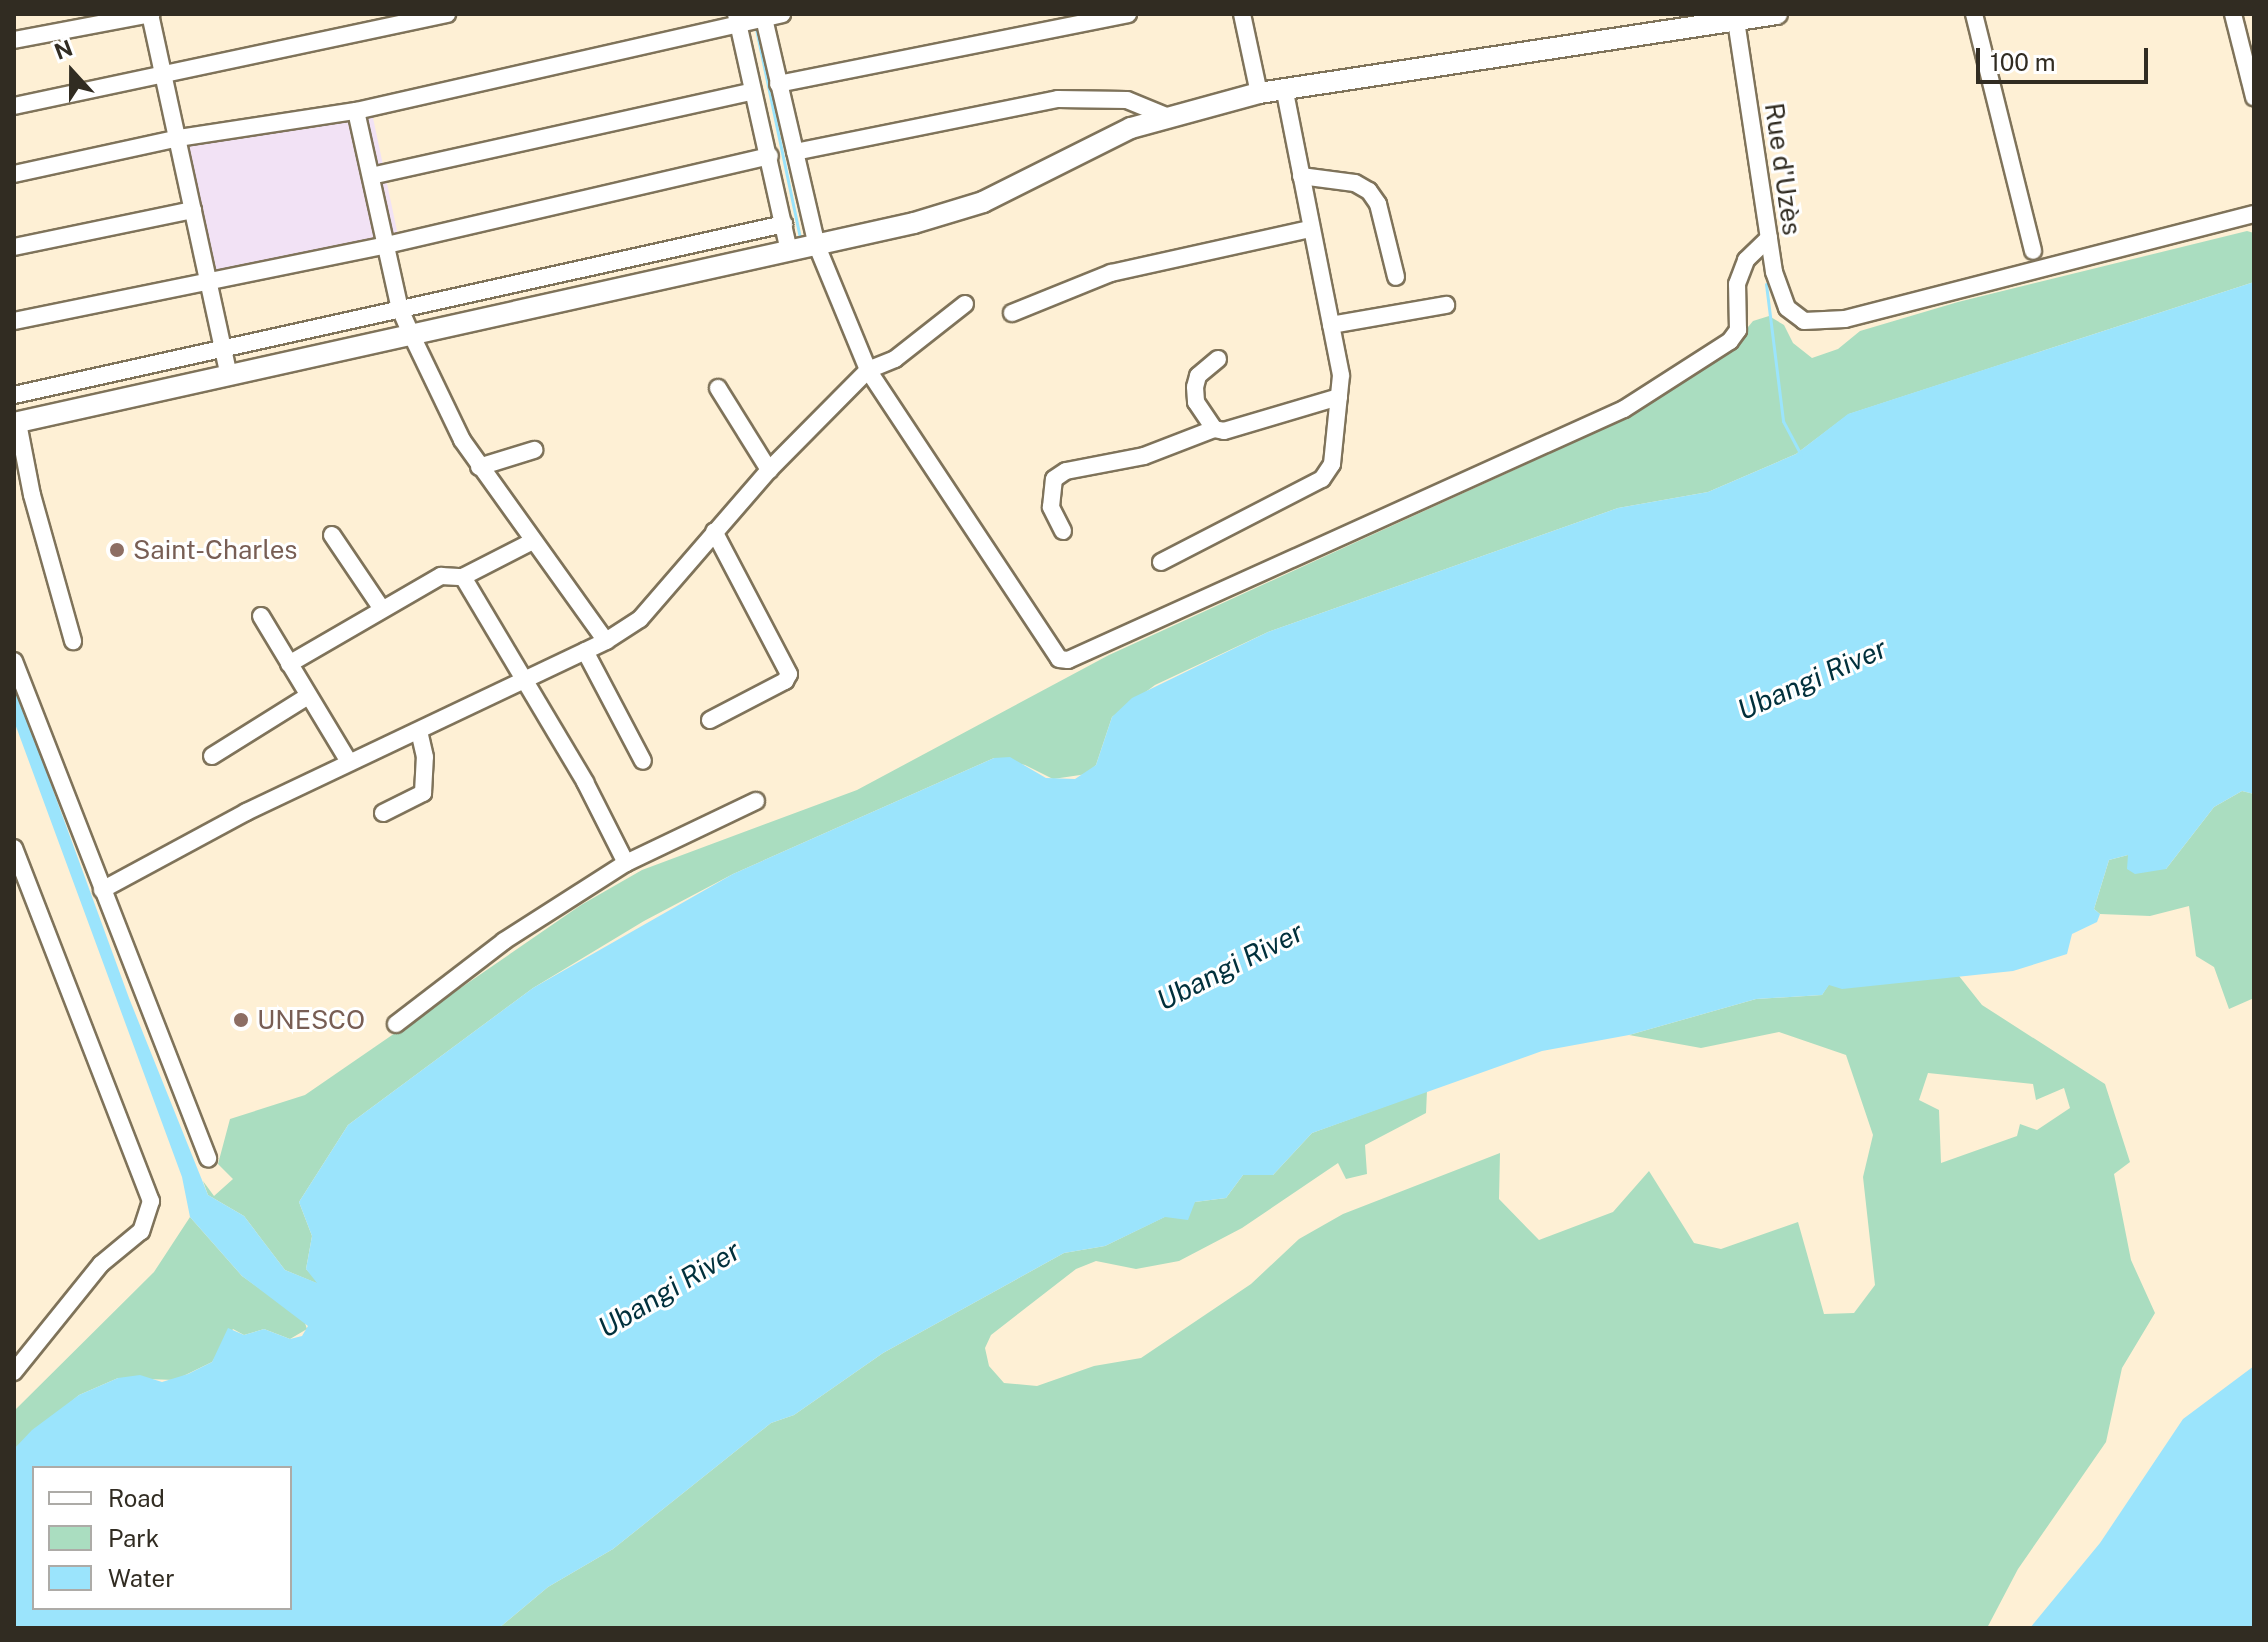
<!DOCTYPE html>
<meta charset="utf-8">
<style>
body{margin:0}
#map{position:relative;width:2268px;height:1642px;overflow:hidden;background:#fef0d5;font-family:"Public Sans",sans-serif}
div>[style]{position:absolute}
.commercial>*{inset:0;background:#f2e2f5;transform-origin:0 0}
.green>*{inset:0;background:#aaddc0}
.water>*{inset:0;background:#9be4fc}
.stream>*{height:3px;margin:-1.5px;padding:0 1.5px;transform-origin:1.5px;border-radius:1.5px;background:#9be4fc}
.roads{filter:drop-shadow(2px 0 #7f735a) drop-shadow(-2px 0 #7f735a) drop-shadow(0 2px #7f735a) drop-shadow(0 -2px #7f735a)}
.minor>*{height:16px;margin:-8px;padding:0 8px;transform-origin:8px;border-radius:8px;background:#fff}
.major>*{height:20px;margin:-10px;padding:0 10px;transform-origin:10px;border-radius:10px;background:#fff}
.dots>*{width:22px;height:22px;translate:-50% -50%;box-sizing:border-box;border:4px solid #fff;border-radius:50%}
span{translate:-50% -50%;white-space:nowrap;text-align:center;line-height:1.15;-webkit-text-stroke:6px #fff;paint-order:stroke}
.street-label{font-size:26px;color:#312c22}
.education-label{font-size:26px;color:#785e54}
.left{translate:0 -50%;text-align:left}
.water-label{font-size:28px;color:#01303c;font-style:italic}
.frame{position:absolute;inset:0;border:16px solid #312c22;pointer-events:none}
.legend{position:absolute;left:32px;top:1466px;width:260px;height:144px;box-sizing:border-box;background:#fff;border:2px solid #adaba7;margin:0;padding:10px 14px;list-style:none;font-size:24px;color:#312c22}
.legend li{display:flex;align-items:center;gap:16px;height:40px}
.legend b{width:40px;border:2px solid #adaba7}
.north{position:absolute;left:32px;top:32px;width:80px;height:80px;-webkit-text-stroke:6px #fff;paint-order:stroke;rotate:339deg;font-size:22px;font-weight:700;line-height:32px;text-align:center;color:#312c22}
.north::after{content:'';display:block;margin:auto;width:28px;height:36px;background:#312c22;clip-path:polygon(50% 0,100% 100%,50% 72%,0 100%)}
.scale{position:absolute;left:1976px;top:48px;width:172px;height:36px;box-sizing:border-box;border:4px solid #312c22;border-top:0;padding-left:10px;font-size:24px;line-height:28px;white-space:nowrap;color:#312c22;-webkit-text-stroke:6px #fff;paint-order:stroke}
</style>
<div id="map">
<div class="commercial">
<i style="left:369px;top:99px;width:155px;height:193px;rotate:78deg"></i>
</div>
<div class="green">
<i style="clip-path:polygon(2247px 231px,2254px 233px,2254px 282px,1849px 414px,1796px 454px,1708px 492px,1618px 508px,1268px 632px,1155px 685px,1112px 717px,1096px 765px,1087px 774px,1053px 779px,1025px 765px,994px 758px,733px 874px,644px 921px,533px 988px,348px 1125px,299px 1202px,312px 1236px,306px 1269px,321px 1285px,285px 1270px,244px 1216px,208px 1195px,203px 1181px,214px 1196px,233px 1179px,218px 1164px,230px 1119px,305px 1095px,581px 905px,642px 870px,857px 790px,1109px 655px,1597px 432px,1673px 389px,1731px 348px,1753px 321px,1769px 316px,1784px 325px,1793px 343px,1812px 358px,1838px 349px,1860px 331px,1958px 302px)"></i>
<i style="clip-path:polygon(2242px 791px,2254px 794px,2254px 998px,2229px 1009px,2214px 967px,2196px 956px,2189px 906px,2150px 916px,2100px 914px,2094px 909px,2109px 860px,2128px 855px,2166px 869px,2214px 807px)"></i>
<i style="clip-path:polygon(evenodd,1959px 976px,1982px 1005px,2105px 1084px,2130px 1162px,2114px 1174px,2131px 1260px,2155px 1313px,2122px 1368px,2106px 1442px,2018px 1569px,1987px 1628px,499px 1628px,548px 1587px,613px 1549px,771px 1423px,794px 1415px,883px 1353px,1064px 1253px,1105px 1246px,1195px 1202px,1226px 1198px,1243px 1175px,1273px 1175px,1312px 1133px,1427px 1091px,1426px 1113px,1365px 1145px,1367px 1174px,1346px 1179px,1338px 1163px,1242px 1228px,1179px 1261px,1136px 1269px,1096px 1261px,1076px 1269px,991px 1335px,985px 1348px,989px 1366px,1004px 1383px,1037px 1386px,1094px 1366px,1141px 1358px,1251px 1284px,1299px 1239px,1343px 1214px,1500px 1153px,1499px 1199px,1539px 1240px,1613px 1212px,1649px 1171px,1694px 1243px,1721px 1249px,1798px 1222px,1824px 1314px,1854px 1313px,1875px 1285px,1863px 1177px,1873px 1135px,1846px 1055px,1779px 1032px,1701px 1048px,1629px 1035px,1756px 999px,1822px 995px,1829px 984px,1842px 988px,1959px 976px,1928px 1073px,2033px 1084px,2036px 1100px,2064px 1088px,2070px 1108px,2037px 1130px,2020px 1124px,2017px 1136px,1941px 1163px,1939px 1110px,1919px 1100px,1928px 1073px)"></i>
<i style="clip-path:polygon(190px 1217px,242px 1276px,304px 1320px,307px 1329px,290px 1339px,264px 1329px,244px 1335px,233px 1329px,212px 1362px,175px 1380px,118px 1378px,79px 1395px,14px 1449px,14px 1411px,154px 1272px)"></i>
</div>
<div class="water">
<i style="clip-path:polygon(evenodd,2254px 282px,2254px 794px,2242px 791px,2214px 807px,2166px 869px,2135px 874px,2127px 869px,2128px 855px,2109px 860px,2094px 909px,2100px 914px,2097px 922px,2072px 934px,2067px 954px,2013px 971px,1842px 989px,1829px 985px,1822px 995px,1756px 999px,1629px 1035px,1542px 1051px,1312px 1133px,1273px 1175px,1243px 1175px,1226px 1198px,1195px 1202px,1188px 1220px,1165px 1217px,1105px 1246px,1064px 1253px,883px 1353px,794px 1415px,771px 1423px,613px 1549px,548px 1587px,499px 1628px,14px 1628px,14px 1449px,32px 1430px,79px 1395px,118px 1378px,140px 1375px,162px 1382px,188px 1374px,212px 1362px,228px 1328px,244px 1335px,264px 1329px,290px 1339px,302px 1336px,308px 1326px,242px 1276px,190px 1217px,182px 1177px,14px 721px,14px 683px,129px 998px,208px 1195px,244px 1216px,285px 1270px,317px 1283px,306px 1269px,312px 1236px,299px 1202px,348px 1125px,533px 988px,733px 874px,994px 758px,1010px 757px,1046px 778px,1075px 779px,1096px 765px,1112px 717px,1132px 698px,1268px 632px,1618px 508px,1708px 492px,1796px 454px,1848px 414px,2254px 282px,34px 1468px,290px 1468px,290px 1608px,34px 1608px,34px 1468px)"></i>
<i style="clip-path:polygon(2254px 1366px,2254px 1628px,2030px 1628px,2100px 1543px,2183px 1419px)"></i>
</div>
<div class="stream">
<i style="left:756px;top:29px;width:218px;rotate:78.1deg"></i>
<i style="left:18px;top:31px;width:87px;rotate:-11.3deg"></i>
<i style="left:1766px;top:284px;width:138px;rotate:82.9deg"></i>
<i style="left:1783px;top:421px;width:38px;rotate:62deg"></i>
</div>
<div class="roads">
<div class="minor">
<i style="left:150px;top:14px;width:371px;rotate:77.7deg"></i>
<i style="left:736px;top:14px;width:243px;rotate:77.4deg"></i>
<i style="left:763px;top:14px;width:238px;rotate:76.9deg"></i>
<i style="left:817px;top:246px;width:134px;rotate:67.6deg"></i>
<i style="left:868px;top:370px;width:346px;rotate:56.5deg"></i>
<i style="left:1059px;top:659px;width:9px;rotate:6deg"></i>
<i style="left:1068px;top:660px;width:610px;rotate:-24.3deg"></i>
<i style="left:1624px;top:409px;width:126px;rotate:-32.7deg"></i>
<i style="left:1730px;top:341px;width:14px;rotate:-54deg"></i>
<i style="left:1738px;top:330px;width:46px;rotate:-91.2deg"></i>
<i style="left:1737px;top:284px;width:26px;rotate:-69deg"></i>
<i style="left:1746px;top:260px;width:32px;rotate:-44deg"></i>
<i style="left:1242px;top:14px;width:81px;rotate:77.9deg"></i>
<i style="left:1735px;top:14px;width:261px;rotate:81.4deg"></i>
<i style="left:1774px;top:272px;width:38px;rotate:70deg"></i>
<i style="left:1787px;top:308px;width:21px;rotate:37deg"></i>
<i style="left:1804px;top:321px;width:41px;rotate:-2.8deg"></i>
<i style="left:1845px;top:319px;width:422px;rotate:-14.4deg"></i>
<i style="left:1974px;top:14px;width:244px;rotate:76deg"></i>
<i style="left:2233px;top:14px;width:86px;rotate:75.8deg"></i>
<i style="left:14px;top:40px;width:140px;rotate:-10.7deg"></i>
<i style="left:778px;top:84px;width:357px;rotate:-11.3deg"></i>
<i style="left:14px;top:106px;width:443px;rotate:-12deg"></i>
<i style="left:356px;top:111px;width:203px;rotate:77.5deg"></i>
<i style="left:400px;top:309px;width:30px;rotate:66deg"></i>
<i style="left:412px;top:336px;width:115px;rotate:64.3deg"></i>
<i style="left:462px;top:440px;width:247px;rotate:54.4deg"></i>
<i style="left:795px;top:152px;width:268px;rotate:-11.4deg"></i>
<i style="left:1058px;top:99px;width:69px;rotate:0.8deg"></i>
<i style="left:1127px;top:100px;width:42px;rotate:22.3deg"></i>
<i style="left:14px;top:174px;width:169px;rotate:-12.3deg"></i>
<i style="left:179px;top:138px;width:179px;rotate:-8.7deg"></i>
<i style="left:356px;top:111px;width:437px;rotate:-12.8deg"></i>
<i style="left:371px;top:176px;width:391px;rotate:-12.5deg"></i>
<i style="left:1301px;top:176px;width:54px;rotate:7.4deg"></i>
<i style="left:1355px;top:183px;width:16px;rotate:30deg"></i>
<i style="left:1369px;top:191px;width:16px;rotate:55deg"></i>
<i style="left:1378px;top:204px;width:75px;rotate:76.1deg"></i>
<i style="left:14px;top:247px;width:183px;rotate:-11.7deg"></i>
<i style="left:1012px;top:313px;width:107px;rotate:-22deg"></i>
<i style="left:1111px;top:273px;width:203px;rotate:-12.5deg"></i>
<i style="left:14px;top:321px;width:381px;rotate:-11.5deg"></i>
<i style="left:387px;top:245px;width:393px;rotate:-13.1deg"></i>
<i style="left:1331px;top:325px;width:117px;rotate:-9.9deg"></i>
<i style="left:1218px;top:359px;width:26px;rotate:140deg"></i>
<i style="left:1198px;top:376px;width:11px;rotate:105deg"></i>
<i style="left:1195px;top:387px;width:15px;rotate:86deg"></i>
<i style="left:1196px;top:402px;width:32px;rotate:56deg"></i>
<i style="left:1214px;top:429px;width:10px;rotate:11deg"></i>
<i style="left:1224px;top:431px;width:120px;rotate:-16.5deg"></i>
<i style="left:718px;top:388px;width:97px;rotate:58.1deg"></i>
<i style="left:14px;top:395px;width:789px;rotate:-12.52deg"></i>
<i style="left:18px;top:423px;width:73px;rotate:79deg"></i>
<i style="left:32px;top:495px;width:152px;rotate:74.3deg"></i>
<i style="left:479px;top:467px;width:58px;rotate:-17.2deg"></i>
<i style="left:1063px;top:531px;width:27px;rotate:-117deg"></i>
<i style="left:1051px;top:507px;width:28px;rotate:-84deg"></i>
<i style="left:1054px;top:479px;width:14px;rotate:-34deg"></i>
<i style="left:1066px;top:471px;width:79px;rotate:-10.9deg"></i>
<i style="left:1144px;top:456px;width:75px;rotate:-21.1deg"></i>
<i style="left:332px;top:535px;width:89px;rotate:56deg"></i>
<i style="left:531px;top:542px;width:76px;rotate:152.8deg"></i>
<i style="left:463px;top:577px;width:239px;rotate:59.2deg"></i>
<i style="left:585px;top:782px;width:91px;rotate:63.2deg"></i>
<i style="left:1161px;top:562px;width:181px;rotate:-27.3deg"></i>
<i style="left:1322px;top:479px;width:18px;rotate:-56deg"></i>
<i style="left:1332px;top:464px;width:89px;rotate:-84.2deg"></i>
<i style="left:1341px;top:375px;width:293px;rotate:-101.2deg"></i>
<i style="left:261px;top:616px;width:170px;rotate:58.9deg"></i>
<i style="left:585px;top:651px;width:124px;rotate:62.2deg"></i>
<i style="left:14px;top:661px;width:534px;rotate:68.68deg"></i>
<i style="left:289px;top:664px;width:176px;rotate:-30.1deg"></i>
<i style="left:441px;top:576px;width:22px;rotate:3deg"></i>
<i style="left:710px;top:720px;width:85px;rotate:-27.5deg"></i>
<i style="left:785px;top:681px;width:8px;rotate:-60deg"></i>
<i style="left:789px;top:674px;width:161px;rotate:-117.7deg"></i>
<i style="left:212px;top:756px;width:113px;rotate:-32deg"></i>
<i style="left:383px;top:813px;width:45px;rotate:-26.6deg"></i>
<i style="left:423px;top:793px;width:36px;rotate:-87deg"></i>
<i style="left:425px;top:757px;width:26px;rotate:-103deg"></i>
<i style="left:14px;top:848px;width:379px;rotate:68.8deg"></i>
<i style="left:151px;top:1201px;width:32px;rotate:108deg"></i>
<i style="left:141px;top:1231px;width:52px;rotate:140.5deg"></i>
<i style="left:101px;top:1264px;width:139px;rotate:128.9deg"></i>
<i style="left:102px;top:890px;width:164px;rotate:-28.4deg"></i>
<i style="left:246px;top:812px;width:399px;rotate:-25.4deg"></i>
<i style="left:606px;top:641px;width:40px;rotate:-32.9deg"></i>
<i style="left:640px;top:619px;width:197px;rotate:-49.1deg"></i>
<i style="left:769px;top:470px;width:141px;rotate:-45.3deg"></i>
<i style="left:868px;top:370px;width:29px;rotate:-22deg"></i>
<i style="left:895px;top:359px;width:89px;rotate:-38.2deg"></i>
<i style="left:396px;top:1024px;width:136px;rotate:-37.5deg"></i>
<i style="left:504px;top:941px;width:145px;rotate:-32.6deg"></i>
<i style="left:626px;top:863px;width:144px;rotate:-25.5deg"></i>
</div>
<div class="major">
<i style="left:14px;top:423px;width:922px;rotate:-12.53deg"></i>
<i style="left:914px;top:223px;width:72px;rotate:-16.9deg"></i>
<i style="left:983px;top:202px;width:165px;rotate:-26.6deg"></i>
<i style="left:1131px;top:128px;width:133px;rotate:-15.3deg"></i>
<i style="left:1259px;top:93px;width:524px;rotate:-8.67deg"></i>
</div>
</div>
<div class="dots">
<i style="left:117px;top:550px;background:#8d6e63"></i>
<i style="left:241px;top:1020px;background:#8d6e63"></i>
</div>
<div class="street-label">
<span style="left:1783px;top:169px;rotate:82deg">Rue d'Uzès</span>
</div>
<div class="education-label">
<span class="left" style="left:133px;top:550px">Saint-Charles</span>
<span class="left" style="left:257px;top:1020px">UNESCO</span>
</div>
<div class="water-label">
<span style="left:1812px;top:679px;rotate:-24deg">Ubangi River</span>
<span style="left:1230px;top:966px;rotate:-27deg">Ubangi River</span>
<span style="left:669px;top:1289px;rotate:-31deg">Ubangi River</span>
</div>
<div class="frame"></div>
<ul class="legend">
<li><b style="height:10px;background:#fff"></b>Road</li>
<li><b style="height:22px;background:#aaddc0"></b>Park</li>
<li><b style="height:22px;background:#9be4fc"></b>Water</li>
</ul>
<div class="north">N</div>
<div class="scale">100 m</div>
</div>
